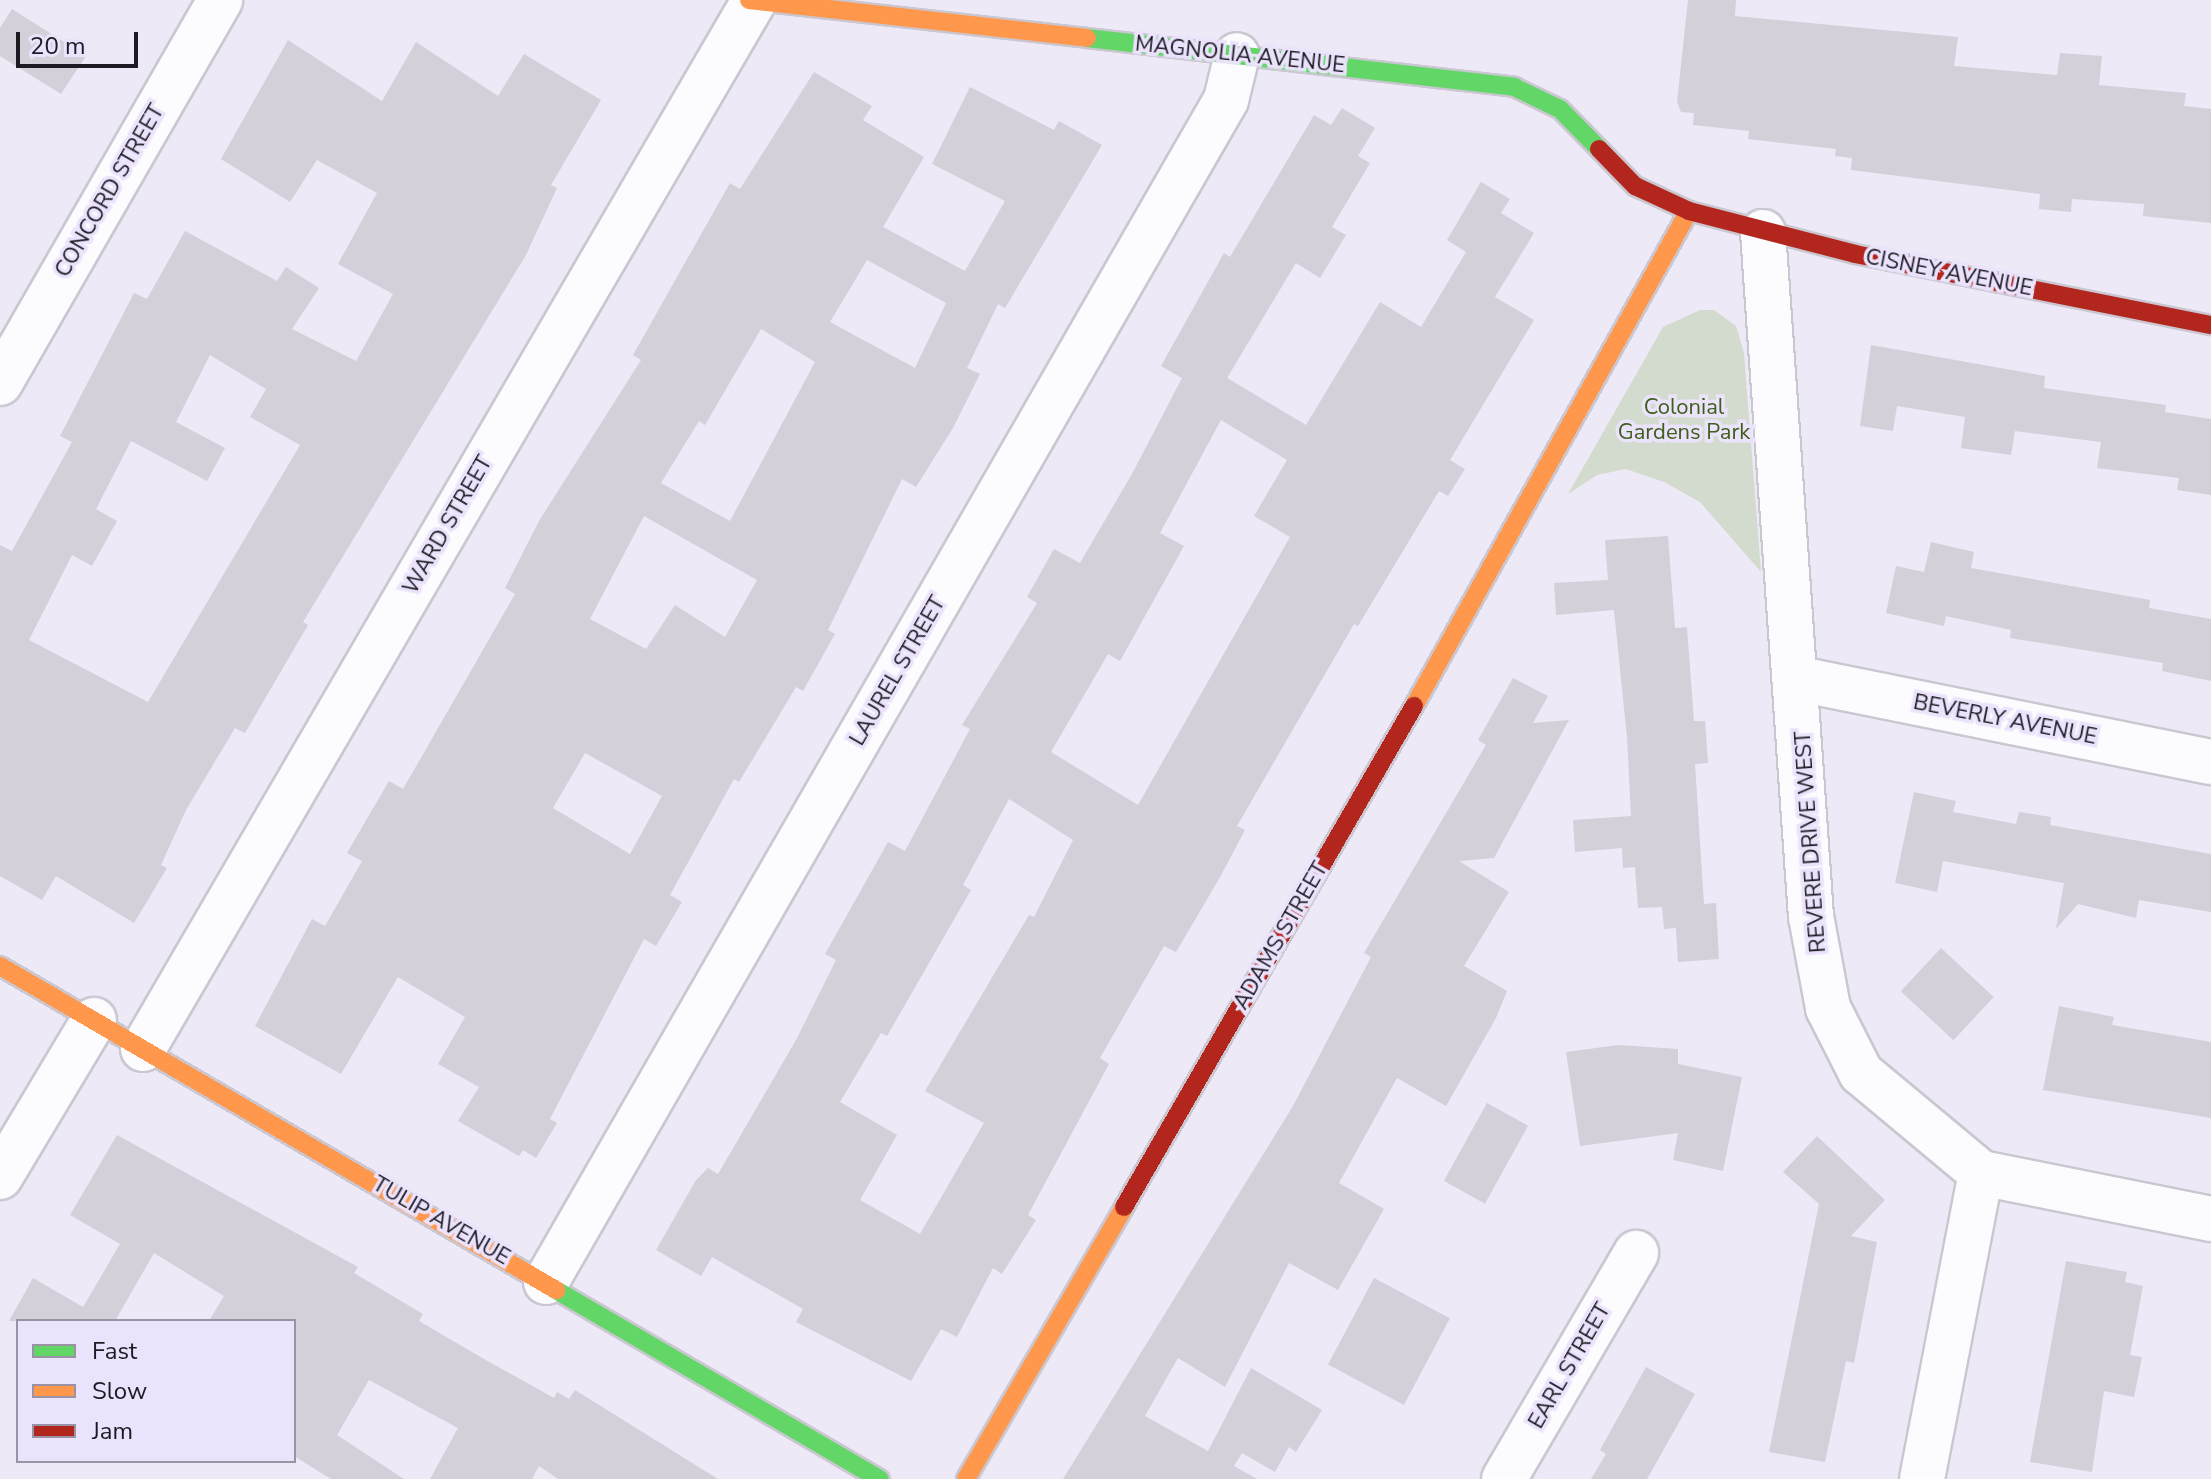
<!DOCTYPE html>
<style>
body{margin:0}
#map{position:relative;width:2211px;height:1479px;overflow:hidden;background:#ede9f6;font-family:"Nunito Sans",sans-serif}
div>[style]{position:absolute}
.green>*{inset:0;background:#d3dbce}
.building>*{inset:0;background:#d4cfd9;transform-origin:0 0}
.roads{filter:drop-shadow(2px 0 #cac7d1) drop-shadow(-2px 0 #cac7d1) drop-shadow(0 2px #cac7d1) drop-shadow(0 -2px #cac7d1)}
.street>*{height:44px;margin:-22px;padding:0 22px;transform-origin:22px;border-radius:22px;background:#fcfcfe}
.fast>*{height:18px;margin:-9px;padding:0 9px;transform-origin:9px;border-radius:9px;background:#63d668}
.slow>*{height:18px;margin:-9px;padding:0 9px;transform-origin:9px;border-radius:9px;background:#ff974d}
.jam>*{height:18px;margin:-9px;padding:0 9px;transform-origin:9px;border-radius:9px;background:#b3261e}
span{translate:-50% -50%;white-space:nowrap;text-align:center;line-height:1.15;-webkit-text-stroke:7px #ebe3fc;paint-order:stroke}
.street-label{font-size:22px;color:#1d1a23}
.park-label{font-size:22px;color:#405e1a}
.legend{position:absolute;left:16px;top:1319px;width:280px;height:144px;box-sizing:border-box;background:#ebe3fc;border:2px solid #9993a5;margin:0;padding:10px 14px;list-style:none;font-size:24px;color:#1d1a23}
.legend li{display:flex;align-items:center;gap:16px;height:40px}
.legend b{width:40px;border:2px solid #9993a5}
.scale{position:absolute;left:16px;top:32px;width:122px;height:36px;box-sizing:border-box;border:4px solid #1d1a23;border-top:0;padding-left:10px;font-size:24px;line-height:28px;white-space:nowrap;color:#1d1a23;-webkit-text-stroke:6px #ebe3fc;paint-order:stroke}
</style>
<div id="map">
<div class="green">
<i style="clip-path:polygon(1700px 310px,1714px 310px,1736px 326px,1744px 353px,1761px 572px,1700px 502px,1664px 482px,1626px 469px,1597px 475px,1568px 494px,1663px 327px)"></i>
</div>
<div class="building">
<i style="clip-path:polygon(1688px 0,1736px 0,1735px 16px,1958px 37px,1954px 66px,2057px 75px,2060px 53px,2102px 56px,2099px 85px,2186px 93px,2184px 106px,2211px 109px,2211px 223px,2143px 216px,2144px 204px,2072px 199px,2071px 212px,2039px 209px,2040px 194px,1851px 170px,1852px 158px,1835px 156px,1836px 149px,1748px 139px,1749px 131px,1693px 125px,1694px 113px,1681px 112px,1677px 102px)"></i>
<i style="clip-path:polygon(12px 9px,86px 56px,61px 94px,0 56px,0 28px)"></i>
<i style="clip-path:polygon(evenodd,288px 40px,382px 101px,416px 42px,498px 96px,524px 54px,601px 100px,551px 185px,557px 188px,526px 255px,303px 622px,308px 625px,245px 733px,235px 728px,186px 810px,161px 865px,167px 868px,134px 923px,56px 876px,42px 900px,0 876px,0 545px,12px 551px,72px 442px,60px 436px,134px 293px,147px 299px,185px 231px,277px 281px,286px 267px,319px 288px,292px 329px,356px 361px,393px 294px,338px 264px,377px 193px,317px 160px,290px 202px,221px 159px,288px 40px,210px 355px,266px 389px,250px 417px,300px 445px,148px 702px,29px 640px,72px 555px,92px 566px,117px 521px,96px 509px,131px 441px,207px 481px,225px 448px,176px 422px,210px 355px)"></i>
<i style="clip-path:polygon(evenodd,814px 72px,872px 106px,863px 120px,924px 157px,883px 227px,965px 271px,1005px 201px,932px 164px,970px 87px,1054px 130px,1059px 121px,1102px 145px,1005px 308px,998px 304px,967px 368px,980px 374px,953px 428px,916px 487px,902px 479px,828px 630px,835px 634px,803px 691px,796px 687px,739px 782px,734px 779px,670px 895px,682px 902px,656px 946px,644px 939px,550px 1119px,557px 1123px,536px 1158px,523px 1150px,519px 1156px,458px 1121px,479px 1087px,438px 1064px,465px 1017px,398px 977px,341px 1074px,255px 1026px,312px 919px,325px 926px,362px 861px,347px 853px,389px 781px,403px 789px,515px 594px,505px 588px,539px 521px,641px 360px,633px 355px,730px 183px,740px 189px,814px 72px,867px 260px,946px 303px,915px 368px,830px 322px,867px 260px,814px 72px,761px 329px,815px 362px,730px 521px,661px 483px,699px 421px,705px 425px,761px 329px,814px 72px,644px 516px,757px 580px,725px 637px,675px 605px,646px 649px,590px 619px,644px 516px,814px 72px,585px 753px,662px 796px,630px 854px,553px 808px,585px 753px)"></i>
<i style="clip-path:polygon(evenodd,1342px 108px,1375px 128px,1358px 156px,1370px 163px,1332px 227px,1346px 235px,1320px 278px,1296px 263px,1227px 378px,1306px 425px,1380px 302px,1421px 327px,1466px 252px,1447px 240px,1481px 182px,1510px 199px,1501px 213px,1534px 233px,1495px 297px,1534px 320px,1450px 460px,1465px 469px,1448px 496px,1439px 491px,1358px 626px,1354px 624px,1237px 826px,1245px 830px,1219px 879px,1176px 952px,1164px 946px,1100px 1058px,1109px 1064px,1028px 1215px,1036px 1220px,1002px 1274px,993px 1268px,957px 1337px,941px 1329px,911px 1381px,796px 1322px,803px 1309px,712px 1257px,701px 1276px,656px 1250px,696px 1180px,708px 1168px,718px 1174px,796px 1040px,836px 960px,825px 954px,888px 842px,905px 851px,970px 729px,962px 725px,1037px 603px,1027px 597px,1054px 549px,1080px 563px,1133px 472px,1182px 378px,1161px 366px,1224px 253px,1230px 257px,1314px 115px,1331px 125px,1342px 108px,1221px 420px,1287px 460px,1254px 516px,1290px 537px,1138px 805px,1051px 752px,1108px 654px,1120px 661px,1184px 546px,1160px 533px,1221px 420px,1342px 108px,1009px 799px,1073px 840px,1034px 917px,1029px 915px,925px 1091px,984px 1123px,920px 1234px,860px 1200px,897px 1135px,840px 1102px,881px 1033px,887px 1036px,971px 890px,963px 885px,1009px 799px)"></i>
<i style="clip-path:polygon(1871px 345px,2045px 376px,2044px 388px,2166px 405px,2165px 412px,2211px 419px,2211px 495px,2177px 490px,2179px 478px,2097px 468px,2101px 442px,2015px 431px,2011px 455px,1961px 448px,1965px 417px,1897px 406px,1893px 431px,1860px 426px)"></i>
<i style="clip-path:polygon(1668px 536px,1675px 628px,1687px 627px,1694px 721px,1705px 721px,1708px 763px,1695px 764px,1704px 904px,1716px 903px,1719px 959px,1678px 962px,1676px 928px,1664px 929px,1662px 907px,1638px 908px,1635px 867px,1623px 868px,1622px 848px,1575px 852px,1573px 820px,1631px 816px,1627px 738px,1614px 610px,1556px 615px,1554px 583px,1608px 580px,1605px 540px)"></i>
<i style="clip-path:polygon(1931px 542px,1974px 552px,1971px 568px,2150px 600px,2149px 608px,2211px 619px,2211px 681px,2162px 671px,2163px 663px,2010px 638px,2011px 630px,1946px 616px,1944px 626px,1886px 613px,1896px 566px,1924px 572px)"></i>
<i style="clip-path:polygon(1513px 678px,1548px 696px,1533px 723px,1569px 720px,1494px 858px,1459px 861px,1509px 892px,1464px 966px,1507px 991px,1496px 1018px,1446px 1106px,1397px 1078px,1339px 1183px,1384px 1209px,1338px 1290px,1289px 1263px,1225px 1387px,1178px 1358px,1145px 1416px,1208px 1451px,1251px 1368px,1322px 1410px,1296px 1452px,1289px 1447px,1275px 1472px,1242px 1453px,1234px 1466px,1257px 1479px,1063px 1479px,1293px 1106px,1371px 957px,1364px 953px,1486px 745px,1478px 740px)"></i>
<i style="clip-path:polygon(1914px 792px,1956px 801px,1953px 812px,2016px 824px,2019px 812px,2051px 817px,2050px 825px,2211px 854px,2211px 912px,2139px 900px,2136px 918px,2078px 904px,2056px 929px,2064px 883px,1943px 861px,1937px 892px,1895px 883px)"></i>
<i style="left:1941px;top:948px;width:72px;height:59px;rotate:43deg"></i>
<i style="clip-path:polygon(2059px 1006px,2114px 1017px,2112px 1025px,2211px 1042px,2211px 1118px,2043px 1090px)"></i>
<i style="clip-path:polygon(1618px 1045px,1678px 1049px,1678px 1064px,1742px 1077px,1723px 1171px,1673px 1160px,1678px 1133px,1580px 1146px,1566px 1052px)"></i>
<i style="left:1487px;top:1103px;width:47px;height:89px;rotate:29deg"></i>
<i style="clip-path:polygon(117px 1135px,358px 1267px,354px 1273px,423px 1314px,419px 1321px,484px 1359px,554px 1398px,557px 1392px,569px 1399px,575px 1390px,718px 1479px,558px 1479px,539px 1466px,532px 1479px,430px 1479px,458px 1428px,369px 1380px,337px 1435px,404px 1479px,331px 1479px,294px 1456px,294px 1321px,209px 1321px,224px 1296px,154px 1253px,115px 1321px,9px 1321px,33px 1278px,83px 1307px,120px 1244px,70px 1215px)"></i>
<i style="clip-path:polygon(1817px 1136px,1885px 1200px,1851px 1236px,1877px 1242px,1854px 1363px,1846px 1361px,1825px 1462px,1769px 1452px,1819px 1204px,1783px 1172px)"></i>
<i style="clip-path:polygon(2066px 1261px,2127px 1272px,2125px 1282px,2143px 1286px,2130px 1355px,2142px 1357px,2134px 1397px,2104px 1391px,2092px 1472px,2030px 1462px)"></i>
<i style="left:1374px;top:1278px;width:86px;height:98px;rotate:28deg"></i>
<i style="clip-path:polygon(1646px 1367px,1695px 1394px,1647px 1479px,1591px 1479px,1606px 1454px,1600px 1450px)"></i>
</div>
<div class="roads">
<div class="street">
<i style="left:1763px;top:232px;width:686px;rotate:85.99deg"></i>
<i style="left:1811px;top:916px;width:94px;rotate:79.5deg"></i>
<i style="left:1828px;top:1008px;width:73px;rotate:63.1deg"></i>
<i style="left:1861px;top:1073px;width:156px;rotate:39.8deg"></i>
<i style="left:1981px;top:1173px;width:235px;rotate:11.3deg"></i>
<i style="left:0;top:383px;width:442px;rotate:-60.1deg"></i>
<i style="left:1799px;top:679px;width:420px;rotate:11.4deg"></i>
<i style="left:143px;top:1049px;width:1213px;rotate:-59.76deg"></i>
<i style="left:0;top:1177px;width:183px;rotate:-59.1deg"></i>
<i style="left:546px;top:1282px;width:1364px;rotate:-60.09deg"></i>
<i style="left:1226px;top:100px;width:46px;rotate:-76.3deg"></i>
<i style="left:1504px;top:1479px;width:262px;rotate:-59.7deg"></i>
<i style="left:1922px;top:1479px;width:312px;rotate:-79.1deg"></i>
</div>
<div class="fast">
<i style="left:1087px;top:38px;width:430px;rotate:6.5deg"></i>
<i style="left:1514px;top:87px;width:51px;rotate:25.6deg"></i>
<i style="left:1560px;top:109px;width:56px;rotate:45.7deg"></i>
<i style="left:556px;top:1290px;width:375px;rotate:30.3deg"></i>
</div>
<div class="slow">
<i style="left:749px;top:0;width:340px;rotate:6.4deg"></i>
<i style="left:1414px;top:706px;width:566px;rotate:-60.95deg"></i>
<i style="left:0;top:966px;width:644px;rotate:30.23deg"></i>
<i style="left:966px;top:1479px;width:315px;rotate:-59.8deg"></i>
</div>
<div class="jam">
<i style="left:1599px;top:149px;width:52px;rotate:45.8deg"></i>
<i style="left:1635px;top:186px;width:60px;rotate:24.8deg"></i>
<i style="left:1689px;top:211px;width:171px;rotate:14.5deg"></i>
<i style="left:1855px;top:254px;width:363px;rotate:11.3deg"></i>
<i style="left:1124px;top:1207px;width:579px;rotate:-59.94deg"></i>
</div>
</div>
<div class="street-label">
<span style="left:1240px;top:55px;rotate:6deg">MAGNOLIA AVENUE</span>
<span style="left:110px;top:191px;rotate:-60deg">CONCORD STREET</span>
<span style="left:1949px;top:273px;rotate:11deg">CISNEY AVENUE</span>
<span style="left:448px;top:525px;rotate:-60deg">WARD STREET</span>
<span style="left:898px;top:671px;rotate:-60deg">LAUREL STREET</span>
<span style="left:2005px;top:720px;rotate:11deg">BEVERLY AVENUE</span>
<span style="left:1811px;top:842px;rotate:-94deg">REVERE DRIVE WEST</span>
<span style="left:1281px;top:936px;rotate:-60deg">ADAMS STREET</span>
<span style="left:441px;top:1221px;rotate:30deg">TULIP AVENUE</span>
<span style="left:1570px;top:1366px;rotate:-60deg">EARL STREET</span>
</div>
<div class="park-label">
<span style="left:1684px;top:420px">Colonial<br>Gardens Park</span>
</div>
<ul class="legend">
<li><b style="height:10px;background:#63d668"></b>Fast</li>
<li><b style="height:10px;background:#ff974d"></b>Slow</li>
<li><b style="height:10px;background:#b3261e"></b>Jam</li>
</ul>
<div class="scale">20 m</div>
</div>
